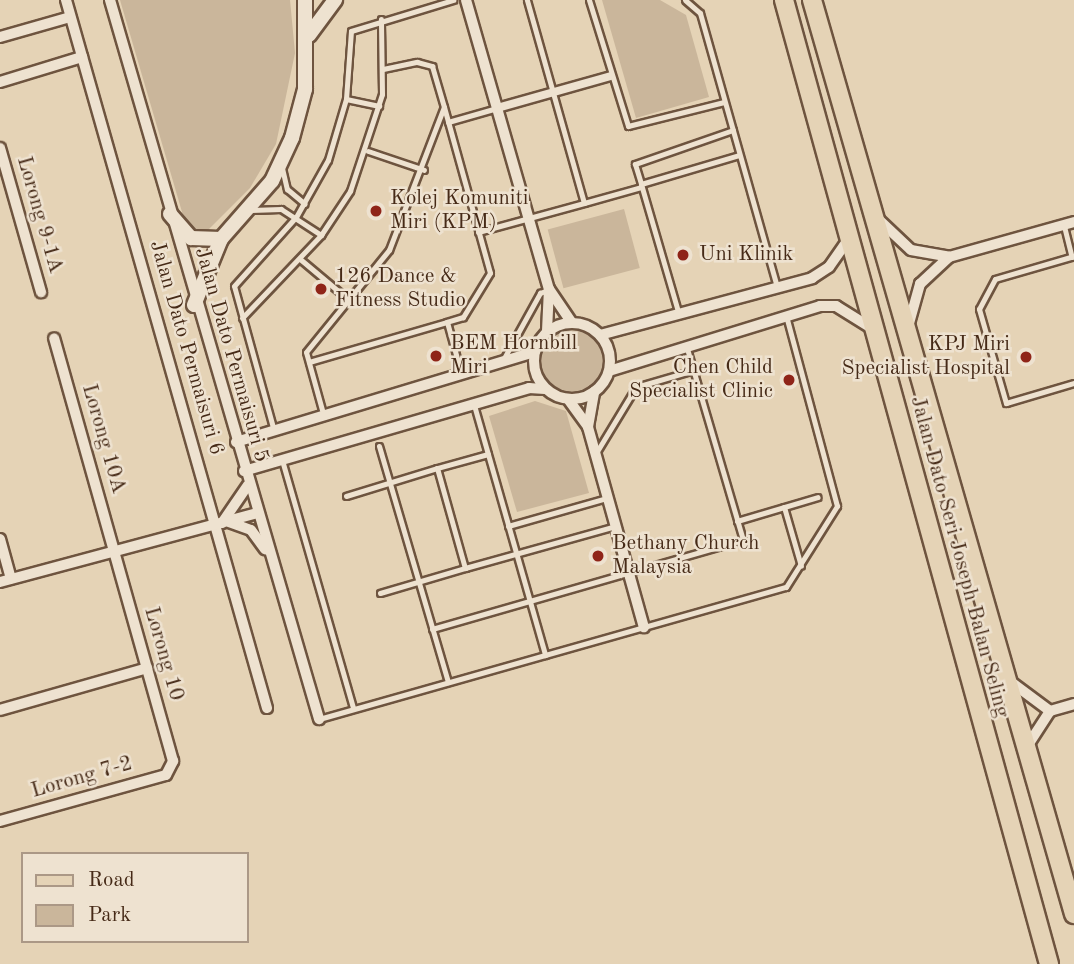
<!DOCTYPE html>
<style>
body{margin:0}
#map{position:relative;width:1074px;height:964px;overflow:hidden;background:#e5d3b6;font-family:"Old Standard TT",serif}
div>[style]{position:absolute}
.green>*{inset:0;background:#cab69b;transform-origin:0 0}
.round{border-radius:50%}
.roads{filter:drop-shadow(2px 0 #6e543f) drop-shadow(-2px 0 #6e543f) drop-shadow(0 2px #6e543f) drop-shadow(0 -2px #6e543f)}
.service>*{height:5px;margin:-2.5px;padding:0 2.5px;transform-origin:2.5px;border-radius:2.5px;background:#eee2d0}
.pedestrian>*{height:8px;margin:-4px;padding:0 4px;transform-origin:4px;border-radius:4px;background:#eee2d0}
.minor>*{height:10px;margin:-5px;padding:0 5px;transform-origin:5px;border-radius:5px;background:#eee2d0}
.minor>.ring{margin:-5px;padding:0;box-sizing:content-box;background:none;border:10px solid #eee2d0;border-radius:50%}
.tertiary>*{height:14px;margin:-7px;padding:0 7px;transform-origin:7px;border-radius:7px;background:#eee2d0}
.primary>*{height:18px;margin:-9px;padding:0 9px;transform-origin:9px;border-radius:9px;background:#e5d3b6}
.dots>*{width:19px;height:19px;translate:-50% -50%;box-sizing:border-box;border:4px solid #eee2d0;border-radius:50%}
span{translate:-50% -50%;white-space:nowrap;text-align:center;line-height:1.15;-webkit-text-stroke:5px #eee2d0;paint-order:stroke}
.poi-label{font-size:21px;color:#462a17}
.left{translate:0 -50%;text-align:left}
.right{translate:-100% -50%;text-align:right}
.street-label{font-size:21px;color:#462a17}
.legend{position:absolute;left:21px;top:852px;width:228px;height:91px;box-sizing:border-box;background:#eee2d0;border:2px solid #ab9886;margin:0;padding:9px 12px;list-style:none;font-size:21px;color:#462a17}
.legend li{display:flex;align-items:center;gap:14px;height:35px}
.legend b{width:35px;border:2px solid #ab9886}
</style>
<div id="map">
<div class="green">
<i style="clip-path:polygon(120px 0,290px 0,295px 53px,276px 144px,250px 188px,205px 233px,187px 229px)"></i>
<i style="clip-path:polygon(602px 0,660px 0,686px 15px,709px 97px,636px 118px)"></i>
<i style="left:624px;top:209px;width:61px;height:79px;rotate:75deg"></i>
<i class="round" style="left:540px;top:329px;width:64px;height:64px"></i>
<i style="clip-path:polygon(535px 401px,566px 411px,589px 493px,517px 512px,489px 416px)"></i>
</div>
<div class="roads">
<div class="service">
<i style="left:589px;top:0;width:132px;rotate:72.8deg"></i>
<i style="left:628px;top:126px;width:99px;rotate:-14deg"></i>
<i style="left:685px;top:0;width:20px;rotate:41deg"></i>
<i style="left:700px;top:13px;width:285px;rotate:74.3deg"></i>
<i style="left:383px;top:69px;width:35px;rotate:-12deg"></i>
<i style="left:417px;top:62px;width:16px;rotate:15deg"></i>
<i style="left:432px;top:66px;width:43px;rotate:73.7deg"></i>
<i style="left:346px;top:99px;width:34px;rotate:12deg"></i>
<i style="left:448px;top:122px;width:51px;rotate:-15.9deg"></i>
<i style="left:733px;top:130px;width:104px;rotate:160.9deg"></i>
<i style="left:635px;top:164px;width:21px;rotate:73deg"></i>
<i style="left:641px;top:184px;width:102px;rotate:-16.5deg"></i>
<i style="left:368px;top:151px;width:59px;rotate:18.7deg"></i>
<i style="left:282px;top:168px;width:22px;rotate:77deg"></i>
<i style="left:287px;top:189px;width:23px;rotate:40deg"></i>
<i style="left:641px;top:184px;width:136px;rotate:73.8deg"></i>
<i style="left:584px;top:203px;width:59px;rotate:-15.7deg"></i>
<i style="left:251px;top:210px;width:30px;rotate:-2deg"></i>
<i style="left:281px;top:209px;width:48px;rotate:33deg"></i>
<i style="left:1064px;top:226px;width:32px;rotate:76deg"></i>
<i style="left:478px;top:232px;width:110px;rotate:-15.3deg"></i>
<i style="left:584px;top:203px;width:211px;rotate:-105.7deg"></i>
<i style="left:1074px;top:256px;width:82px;rotate:163.8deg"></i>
<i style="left:995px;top:279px;width:34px;rotate:118deg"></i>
<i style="left:979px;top:309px;width:98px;rotate:74deg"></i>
<i style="left:1006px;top:403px;width:71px;rotate:-16.4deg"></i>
<i style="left:300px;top:259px;width:65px;rotate:40deg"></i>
<i style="left:242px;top:318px;width:115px;rotate:-46.4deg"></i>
<i style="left:321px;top:235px;width:53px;rotate:-56.6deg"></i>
<i style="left:350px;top:191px;width:102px;rotate:-71.7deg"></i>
<i style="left:382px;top:94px;width:75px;rotate:-90.8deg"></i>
<i style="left:503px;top:360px;width:77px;rotate:-61.1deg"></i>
<i style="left:540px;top:293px;width:9px;rotate:-21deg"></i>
<i style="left:309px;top:362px;width:144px;rotate:-16.2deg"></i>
<i style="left:474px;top:405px;width:260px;rotate:74.1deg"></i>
<i style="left:324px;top:417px;width:67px;rotate:-105.5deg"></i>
<i style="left:306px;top:352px;width:132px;rotate:-50.9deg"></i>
<i style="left:389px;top:250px;width:153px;rotate:-69deg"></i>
<i style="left:444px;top:107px;width:172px;rotate:74.5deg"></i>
<i style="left:490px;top:273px;width:52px;rotate:121.5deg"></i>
<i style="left:463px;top:317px;width:17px;rotate:163deg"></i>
<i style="left:447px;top:322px;width:53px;rotate:74.6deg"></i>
<i style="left:274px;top:431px;width:150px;rotate:-105.4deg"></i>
<i style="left:234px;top:286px;width:93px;rotate:-48.1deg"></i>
<i style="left:296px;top:217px;width:65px;rotate:-60.7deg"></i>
<i style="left:328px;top:160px;width:64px;rotate:-73.6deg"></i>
<i style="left:346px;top:99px;width:68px;rotate:-85.8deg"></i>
<i style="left:351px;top:31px;width:107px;rotate:-16.9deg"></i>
<i style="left:379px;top:446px;width:246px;rotate:73.7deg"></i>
<i style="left:596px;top:453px;width:77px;rotate:-58.8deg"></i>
<i style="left:636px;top:387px;width:60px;rotate:-16.3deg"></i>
<i style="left:488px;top:454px;width:53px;rotate:164.6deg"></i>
<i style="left:437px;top:468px;width:104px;rotate:74.4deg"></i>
<i style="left:465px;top:568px;width:156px;rotate:-15.6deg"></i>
<i style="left:282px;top:460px;width:258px;rotate:74deg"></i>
<i style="left:346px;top:496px;width:95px;rotate:-17.1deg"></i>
<i style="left:784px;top:507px;width:61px;rotate:73.9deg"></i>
<i style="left:737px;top:521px;width:84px;rotate:-16.5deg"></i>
<i style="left:508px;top:526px;width:103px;rotate:-15.8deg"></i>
<i style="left:380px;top:593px;width:89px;rotate:-16.4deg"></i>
<i style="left:432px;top:629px;width:323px;rotate:-16deg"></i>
<i style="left:743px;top:540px;width:200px;rotate:-106.3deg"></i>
<i style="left:319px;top:719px;width:485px;rotate:-15.8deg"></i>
<i style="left:786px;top:587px;width:96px;rotate:-57.8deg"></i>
<i style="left:837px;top:506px;width:197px;rotate:-105deg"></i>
</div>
<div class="pedestrian">
<i style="left:497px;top:108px;width:118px;rotate:-15.7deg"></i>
</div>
<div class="minor">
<i style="left:66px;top:0;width:736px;rotate:74.15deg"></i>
<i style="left:110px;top:0;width:749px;rotate:73.79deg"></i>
<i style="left:466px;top:0;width:301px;rotate:74deg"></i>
<i style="left:549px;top:289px;width:40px;rotate:56deg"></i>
<i style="left:0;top:37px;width:73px;rotate:-15.9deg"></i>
<i style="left:0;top:82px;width:86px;rotate:-17deg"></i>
<i style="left:0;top:148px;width:150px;rotate:74.1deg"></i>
<i style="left:878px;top:219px;width:45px;rotate:43.2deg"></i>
<i style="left:911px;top:250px;width:39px;rotate:10deg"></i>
<i style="left:949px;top:257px;width:130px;rotate:-15.6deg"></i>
<i class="ring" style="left:534px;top:323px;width:66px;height:66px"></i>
<i style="left:908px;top:327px;width:45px;rotate:-74.4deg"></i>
<i style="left:920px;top:284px;width:40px;rotate:-43deg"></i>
<i style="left:547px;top:331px;width:42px;rotate:-87.3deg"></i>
<i style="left:600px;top:335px;width:220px;rotate:-15deg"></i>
<i style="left:812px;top:278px;width:20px;rotate:-33deg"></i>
<i style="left:829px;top:267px;width:37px;rotate:-55deg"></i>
<i style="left:609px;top:371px;width:221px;rotate:-17.1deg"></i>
<i style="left:820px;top:306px;width:16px"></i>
<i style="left:836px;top:306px;width:44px;rotate:31.9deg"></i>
<i style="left:568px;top:399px;width:34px;rotate:54deg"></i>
<i style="left:588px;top:427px;width:208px;rotate:74.4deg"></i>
<i style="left:588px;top:427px;width:36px;rotate:-80deg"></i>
<i style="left:236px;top:442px;width:311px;rotate:-16.8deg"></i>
<i style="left:244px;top:471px;width:297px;rotate:-16.2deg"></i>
<i style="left:529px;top:388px;width:16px;rotate:4deg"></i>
<i style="left:229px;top:522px;width:23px;rotate:20deg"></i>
<i style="left:251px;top:530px;width:24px;rotate:54deg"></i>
<i style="left:222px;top:523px;width:46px;rotate:-55.6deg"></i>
<i style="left:0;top:539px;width:41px;rotate:74.6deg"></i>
<i style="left:0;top:582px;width:266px;rotate:-15deg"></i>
<i style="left:1011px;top:682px;width:49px;rotate:36.6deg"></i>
<i style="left:0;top:710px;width:153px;rotate:-15.9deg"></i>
<i style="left:1026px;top:748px;width:44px;rotate:-57deg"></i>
<i style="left:1050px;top:711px;width:25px;rotate:-16deg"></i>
<i style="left:0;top:821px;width:172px;rotate:-15.5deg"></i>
<i style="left:166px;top:775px;width:16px;rotate:-63deg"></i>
<i style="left:173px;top:761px;width:439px;rotate:-105.7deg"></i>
</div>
<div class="tertiary">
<i style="left:309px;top:35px;width:44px;rotate:-53.4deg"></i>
<i style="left:170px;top:214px;width:32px;rotate:49deg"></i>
<i style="left:191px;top:238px;width:30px;rotate:2deg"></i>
<i style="left:194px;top:305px;width:71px;rotate:-67.8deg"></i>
<i style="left:221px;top:239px;width:77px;rotate:-48.7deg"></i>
<i style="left:272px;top:181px;width:47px;rotate:-65.1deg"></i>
<i style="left:292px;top:138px;width:51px;rotate:-75.1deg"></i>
<i style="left:305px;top:89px;width:89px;rotate:-90deg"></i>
</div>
<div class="primary">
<i style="left:784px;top:0;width:1000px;rotate:74.63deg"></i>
<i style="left:812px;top:0;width:951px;rotate:74deg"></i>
</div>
</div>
<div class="dots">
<i style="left:376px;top:211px;background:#8f2418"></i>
<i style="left:683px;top:255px;background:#8f2418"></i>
<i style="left:321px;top:289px;background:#8f2418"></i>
<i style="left:436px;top:356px;background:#8f2418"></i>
<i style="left:1026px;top:357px;background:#8f2418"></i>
<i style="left:789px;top:380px;background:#8f2418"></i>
<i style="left:598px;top:556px;background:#8f2418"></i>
</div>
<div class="poi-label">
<span class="left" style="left:390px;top:211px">Kolej Komuniti<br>Miri (KPM)</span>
<span class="left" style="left:699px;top:255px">Uni Klinik</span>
<span class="left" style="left:335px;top:289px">126 Dance &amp;<br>Fitness Studio</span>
<span class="left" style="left:450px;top:356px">BEM Hornbill<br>Miri</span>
<span class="right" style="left:1010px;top:357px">KPJ Miri<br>Specialist Hospital</span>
<span class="right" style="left:773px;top:380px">Chen Child<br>Specialist Clinic</span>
<span class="left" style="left:612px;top:556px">Bethany Church<br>Malaysia</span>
</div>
<div class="street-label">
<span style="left:39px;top:215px;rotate:74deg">Lorong 9-1A</span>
<span style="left:186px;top:348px;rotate:74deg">Jalan Dato Permaisuri 6</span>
<span style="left:231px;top:355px;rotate:74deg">Jalan Dato Permaisuri 5</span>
<span style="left:103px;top:439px;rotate:74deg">Lorong 10A</span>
<span style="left:959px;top:557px;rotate:75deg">Jalan Dato Seri Joseph Balan Seling</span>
<span style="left:163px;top:654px;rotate:74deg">Lorong 10</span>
<span style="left:82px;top:778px;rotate:-16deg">Lorong 7-2</span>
</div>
<ul class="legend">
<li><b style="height:9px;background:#e5d3b6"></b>Road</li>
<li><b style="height:19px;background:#cab69b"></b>Park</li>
</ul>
</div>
